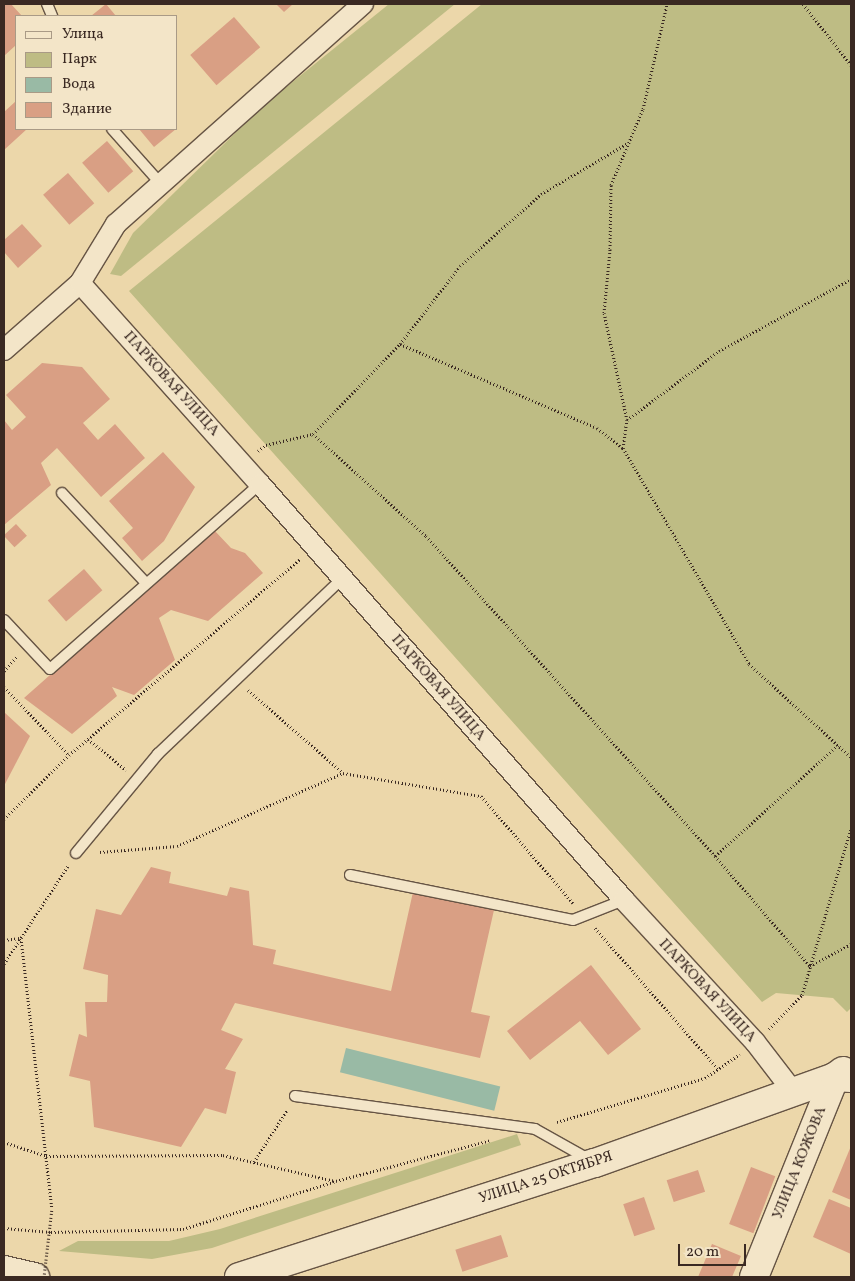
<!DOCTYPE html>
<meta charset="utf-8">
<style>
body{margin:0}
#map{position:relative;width:855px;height:1281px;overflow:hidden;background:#ecd7aa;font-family:Vollkorn,serif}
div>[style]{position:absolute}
.green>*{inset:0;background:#bebc84}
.water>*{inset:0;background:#99baa5;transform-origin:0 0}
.building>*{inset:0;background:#d99f84;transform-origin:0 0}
.path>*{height:3px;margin-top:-1.5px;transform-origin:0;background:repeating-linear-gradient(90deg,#3a2922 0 1px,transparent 0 3.5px)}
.roads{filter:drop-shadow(1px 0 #665444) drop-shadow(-1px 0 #665444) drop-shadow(0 1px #665444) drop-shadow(0 -1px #665444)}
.lane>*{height:10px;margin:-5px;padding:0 5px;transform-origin:5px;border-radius:5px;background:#f3e5c8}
.street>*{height:20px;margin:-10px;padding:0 10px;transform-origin:10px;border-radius:10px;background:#f3e5c8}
.secondary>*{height:28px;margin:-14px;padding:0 14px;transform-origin:14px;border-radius:14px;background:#f3e5c8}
.path-bridge>*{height:3px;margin-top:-1.5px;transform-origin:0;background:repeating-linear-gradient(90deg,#3a2922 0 1px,transparent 0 3.5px)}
span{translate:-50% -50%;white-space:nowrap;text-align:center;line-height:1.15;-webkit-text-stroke:4.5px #f3e5c8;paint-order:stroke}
.street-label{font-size:15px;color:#3a2922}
.frame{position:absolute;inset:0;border:5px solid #3a2922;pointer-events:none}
.legend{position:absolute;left:15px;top:15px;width:162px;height:115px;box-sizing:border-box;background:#f3e5c8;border:1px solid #a99a86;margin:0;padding:6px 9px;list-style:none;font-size:15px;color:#3a2922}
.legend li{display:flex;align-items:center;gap:10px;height:25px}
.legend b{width:25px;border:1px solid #a99a86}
.scale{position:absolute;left:678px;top:1244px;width:68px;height:22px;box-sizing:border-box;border:2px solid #3a2922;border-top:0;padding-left:6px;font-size:15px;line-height:18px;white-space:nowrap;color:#3a2922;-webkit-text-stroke:4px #f3e5c8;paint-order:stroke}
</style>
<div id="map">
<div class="green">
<i style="clip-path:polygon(389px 4px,455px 4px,121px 276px,110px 274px,133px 233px,264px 105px)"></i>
<i style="clip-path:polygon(482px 4px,851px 4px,851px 1008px,847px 1012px,833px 998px,776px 993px,762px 1002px,129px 291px)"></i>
<i style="clip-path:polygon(517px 1134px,521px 1145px,212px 1248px,152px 1259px,59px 1251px,78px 1241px,169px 1241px,220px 1229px)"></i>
</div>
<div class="water">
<i style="left:346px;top:1048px;width:159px;height:25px;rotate:14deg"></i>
</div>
<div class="building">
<i style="clip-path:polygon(4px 4px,11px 4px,22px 16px,16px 16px,16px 45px,4px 56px)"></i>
<i style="clip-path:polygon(106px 4px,116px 16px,91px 16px)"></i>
<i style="clip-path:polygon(276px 4px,293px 4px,284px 12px)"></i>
<i style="left:234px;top:17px;width:40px;height:58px;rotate:49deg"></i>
<i style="clip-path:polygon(16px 101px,16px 129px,27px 129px,4px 150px,4px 112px)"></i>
<i style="clip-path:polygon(139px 129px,176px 129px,154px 147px)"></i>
<i style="left:107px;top:141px;width:40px;height:33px;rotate:49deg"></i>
<i style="left:68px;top:173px;width:40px;height:33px;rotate:49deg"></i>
<i style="clip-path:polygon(22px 224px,42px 246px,18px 268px,4px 252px,4px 240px)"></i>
<i style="clip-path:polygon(42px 363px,82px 367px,110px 399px,83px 423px,98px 440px,115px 424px,145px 458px,101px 497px,57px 448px,41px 463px,51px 485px,4px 525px,4px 420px,12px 430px,26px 417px,6px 395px)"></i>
<i style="clip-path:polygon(163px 452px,195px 487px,164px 541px,142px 561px,122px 538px,133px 528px,109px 501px)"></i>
<i style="left:16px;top:524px;width:16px;height:17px;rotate:47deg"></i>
<i style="clip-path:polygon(214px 530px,231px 548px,245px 553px,263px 573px,208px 621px,171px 610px,159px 618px,175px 660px,134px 695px,112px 687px,117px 696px,72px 734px,24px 698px)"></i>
<i style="left:84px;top:569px;width:28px;height:48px;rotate:49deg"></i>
<i style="clip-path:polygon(4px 712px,30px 736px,4px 786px)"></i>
<i style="clip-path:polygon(151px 867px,171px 872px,169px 883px,227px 896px,230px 887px,249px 891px,253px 945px,276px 950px,273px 964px,391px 991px,413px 892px,494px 910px,471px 1012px,490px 1016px,480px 1058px,235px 1003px,221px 1030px,243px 1039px,225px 1069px,236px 1072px,226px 1114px,205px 1108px,181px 1147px,94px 1127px,90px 1081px,69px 1076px,79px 1034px,87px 1037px,85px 1002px,107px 1002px,108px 975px,83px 969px,96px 909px,121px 915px)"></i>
<i style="clip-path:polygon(591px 965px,641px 1029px,608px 1055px,580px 1021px,530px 1060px,507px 1031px)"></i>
<i style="clip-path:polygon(851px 1146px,851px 1200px,832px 1192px)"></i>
<i style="left:751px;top:1167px;width:26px;height:61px;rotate:21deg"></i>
<i style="left:698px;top:1170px;width:23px;height:33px;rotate:72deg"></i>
<i style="left:644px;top:1197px;width:34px;height:22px;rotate:71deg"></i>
<i style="clip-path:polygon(829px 1199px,851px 1208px,851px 1254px,813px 1237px)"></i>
<i style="left:501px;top:1235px;width:23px;height:48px;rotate:72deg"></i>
<i style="clip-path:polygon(712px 1244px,741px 1256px,732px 1277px,698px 1277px)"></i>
</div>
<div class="path">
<i style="left:803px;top:4px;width:78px;rotate:51.8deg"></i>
<i style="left:400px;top:344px;width:98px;rotate:-52.4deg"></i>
<i style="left:460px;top:266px;width:108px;rotate:-41.6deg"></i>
<i style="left:541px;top:194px;width:101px;rotate:-30.4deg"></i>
<i style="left:627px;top:420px;width:109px;rotate:-102.1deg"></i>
<i style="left:604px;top:313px;width:64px;rotate:-84.6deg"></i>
<i style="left:610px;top:249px;width:64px;rotate:-89.1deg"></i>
<i style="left:611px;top:185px;width:82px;rotate:-67.2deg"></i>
<i style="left:643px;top:109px;width:108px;rotate:-77.1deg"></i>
<i style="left:313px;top:434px;width:152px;rotate:42.1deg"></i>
<i style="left:426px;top:536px;width:431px;rotate:47.9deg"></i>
<i style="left:623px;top:448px;width:250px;rotate:59.7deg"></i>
<i style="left:749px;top:664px;width:138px;rotate:42.4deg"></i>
<i style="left:258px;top:451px;width:10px;rotate:-37deg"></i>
<i style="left:266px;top:445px;width:48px;rotate:-13.2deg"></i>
<i style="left:313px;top:434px;width:125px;rotate:-46deg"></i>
<i style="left:400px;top:344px;width:214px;rotate:23.1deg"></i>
<i style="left:597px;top:428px;width:33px;rotate:38deg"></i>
<i style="left:623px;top:448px;width:28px;rotate:-82deg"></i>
<i style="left:627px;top:420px;width:115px;rotate:-36.9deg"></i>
<i style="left:719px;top:351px;width:150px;rotate:-28.6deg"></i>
<i style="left:4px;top:671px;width:20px;rotate:-49deg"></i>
<i style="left:4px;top:687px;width:94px;rotate:46.3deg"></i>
<i style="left:248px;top:690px;width:126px;rotate:41.1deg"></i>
<i style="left:343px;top:773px;width:140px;rotate:9.5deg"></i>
<i style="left:481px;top:796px;width:141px;rotate:49.3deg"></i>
<i style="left:88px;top:739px;width:49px;rotate:39.2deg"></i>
<i style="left:838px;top:745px;width:166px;rotate:137.9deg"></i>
<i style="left:715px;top:856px;width:145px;rotate:49.2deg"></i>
<i style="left:810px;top:966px;width:47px;rotate:-28.2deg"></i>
<i style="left:4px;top:819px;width:91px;rotate:-44.6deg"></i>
<i style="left:69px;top:755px;width:303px;rotate:-40.3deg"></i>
<i style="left:100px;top:852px;width:77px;rotate:-4.5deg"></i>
<i style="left:177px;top:846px;width:181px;rotate:-23.7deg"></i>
<i style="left:595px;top:928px;width:187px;rotate:48.9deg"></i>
<i style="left:21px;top:938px;width:272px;rotate:83.5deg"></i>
<i style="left:4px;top:940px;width:16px;rotate:-7deg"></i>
<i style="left:4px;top:964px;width:117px;rotate:-56.9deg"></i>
<i style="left:769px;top:1029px;width:47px;rotate:-45.9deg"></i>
<i style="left:802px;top:995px;width:174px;rotate:-73.6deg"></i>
<i style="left:557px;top:1122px;width:154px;rotate:-16.6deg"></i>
<i style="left:705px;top:1078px;width:42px;rotate:-34.4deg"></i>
<i style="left:4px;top:1142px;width:44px;rotate:18.4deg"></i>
<i style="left:46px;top:1156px;width:177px;rotate:-0.3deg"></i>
<i style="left:223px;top:1155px;width:115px;rotate:13.1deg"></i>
<i style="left:254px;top:1162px;width:62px;rotate:-57.6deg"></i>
<i style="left:4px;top:1228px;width:47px;rotate:4.9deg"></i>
<i style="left:51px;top:1232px;width:132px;rotate:-1.3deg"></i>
<i style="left:183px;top:1229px;width:160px;rotate:-17.4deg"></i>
<i style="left:336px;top:1181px;width:160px;rotate:-14.8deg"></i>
</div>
<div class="roads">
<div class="lane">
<i style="left:47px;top:4px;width:13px;rotate:67deg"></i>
<i style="left:112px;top:129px;width:74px;rotate:48.3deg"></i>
<i style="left:62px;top:493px;width:123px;rotate:47deg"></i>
<i style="left:4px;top:620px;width:67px;rotate:46.8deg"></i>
<i style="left:50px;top:669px;width:280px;rotate:-41.4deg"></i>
<i style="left:76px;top:853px;width:129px;rotate:-50.4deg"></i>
<i style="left:158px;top:754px;width:255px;rotate:-43.6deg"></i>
<i style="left:350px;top:875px;width:227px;rotate:11.4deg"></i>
<i style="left:573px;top:920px;width:55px;rotate:-21.4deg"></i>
<i style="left:295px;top:1096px;width:242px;rotate:7.8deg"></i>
<i style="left:535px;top:1129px;width:63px;rotate:29.4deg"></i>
</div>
<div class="street">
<i style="left:80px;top:283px;width:270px;rotate:48.2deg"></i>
<i style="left:260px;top:484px;width:553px;rotate:48.81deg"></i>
<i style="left:624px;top:900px;width:193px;rotate:47.3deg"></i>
<i style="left:755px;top:1042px;width:66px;rotate:52.4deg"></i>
<i style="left:4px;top:350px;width:101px;rotate:-41.4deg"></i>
<i style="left:80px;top:283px;width:69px;rotate:-58.6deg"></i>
<i style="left:116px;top:224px;width:331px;rotate:-41.7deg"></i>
</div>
<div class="secondary">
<i style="left:4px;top:1270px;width:32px;rotate:13deg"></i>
<i style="left:239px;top:1277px;width:374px;rotate:-17.8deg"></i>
<i style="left:595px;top:1163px;width:255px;rotate:-19.7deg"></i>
<i style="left:835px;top:1077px;width:16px;rotate:4deg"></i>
<i style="left:754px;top:1277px;width:216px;rotate:-68deg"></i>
<i style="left:835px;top:1077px;width:10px;rotate:-37deg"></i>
</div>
</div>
<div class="path-bridge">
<i style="left:44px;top:1277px;width:69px;rotate:-83.4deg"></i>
</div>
<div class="street-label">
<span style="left:171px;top:384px;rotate:48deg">ПАРКОВАЯ УЛИЦА</span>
<span style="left:438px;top:688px;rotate:49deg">ПАРКОВАЯ УЛИЦА</span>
<span style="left:707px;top:991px;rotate:47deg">ПАРКОВАЯ УЛИЦА</span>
<span style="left:800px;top:1163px;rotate:-68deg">УЛИЦА КОЖОВА</span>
<span style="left:546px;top:1178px;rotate:-18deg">УЛИЦА 25 ОКТЯБРЯ</span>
</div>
<div class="frame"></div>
<ul class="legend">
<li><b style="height:6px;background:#f3e5c8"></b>Улица</li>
<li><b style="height:14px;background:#bebc84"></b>Парк</li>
<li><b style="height:14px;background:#99baa5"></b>Вода</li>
<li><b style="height:14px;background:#d99f84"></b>Здание</li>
</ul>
<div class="scale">20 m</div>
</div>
